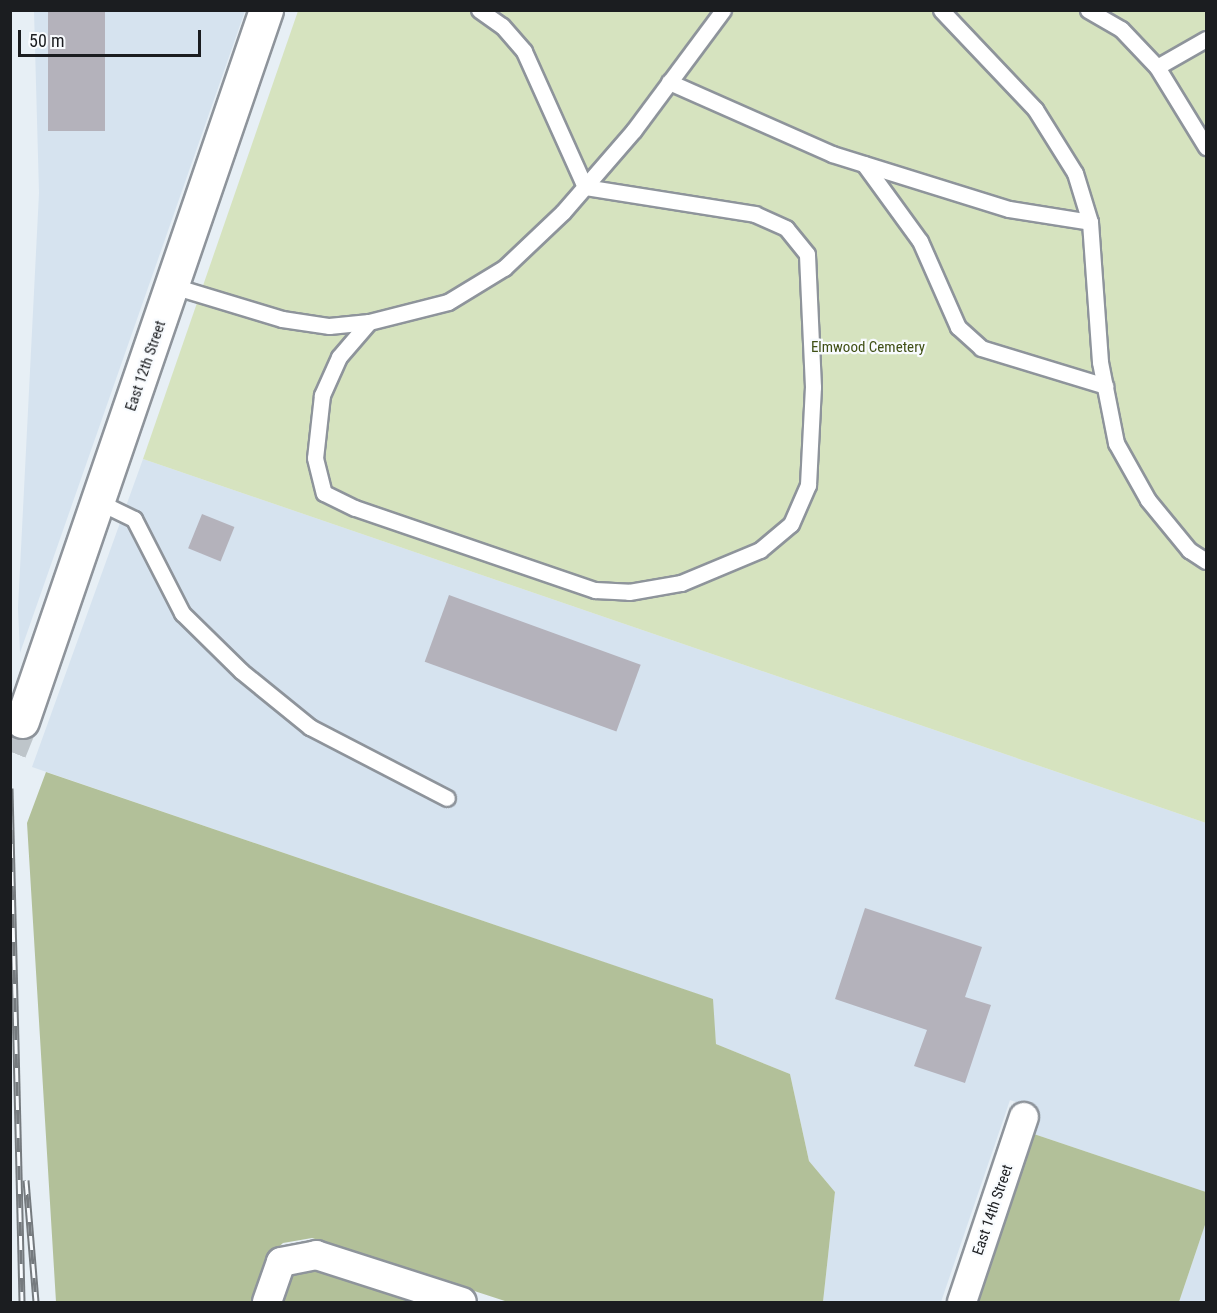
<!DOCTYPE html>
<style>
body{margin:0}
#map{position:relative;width:1217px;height:1313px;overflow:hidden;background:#e7eff5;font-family:"Roboto Condensed",sans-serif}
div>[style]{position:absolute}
.built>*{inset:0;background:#d6e3ef}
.green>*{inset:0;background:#d6e3bf}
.forest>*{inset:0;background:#b2c099}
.building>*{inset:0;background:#b4b2bb;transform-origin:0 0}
.tertiary-tunnel>*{height:33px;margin-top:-16.5px;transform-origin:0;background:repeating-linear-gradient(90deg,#bec5ca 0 33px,transparent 0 49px)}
.roads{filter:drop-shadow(2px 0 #8e949b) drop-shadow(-2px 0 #8e949b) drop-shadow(0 2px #8e949b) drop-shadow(0 -2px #8e949b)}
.service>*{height:15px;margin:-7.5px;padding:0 7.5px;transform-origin:7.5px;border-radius:7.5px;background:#fff}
.minor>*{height:28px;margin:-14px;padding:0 14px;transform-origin:14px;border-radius:14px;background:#fff}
.tertiary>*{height:33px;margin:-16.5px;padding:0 16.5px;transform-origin:16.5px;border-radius:16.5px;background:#fff}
.rail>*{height:7px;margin-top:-3.5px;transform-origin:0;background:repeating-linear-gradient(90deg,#f8fbfe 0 14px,#757a7e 0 28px);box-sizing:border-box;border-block:2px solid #757a7e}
span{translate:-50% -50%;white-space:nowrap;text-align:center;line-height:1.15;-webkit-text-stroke:4.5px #f8fbfe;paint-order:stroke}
.park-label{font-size:15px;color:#405015}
.street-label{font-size:15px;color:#1b1d20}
.frame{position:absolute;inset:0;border:12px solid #1b1d20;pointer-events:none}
.scale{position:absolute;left:18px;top:30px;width:183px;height:27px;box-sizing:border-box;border:3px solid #1b1d20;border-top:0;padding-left:8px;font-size:18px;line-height:21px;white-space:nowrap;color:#1b1d20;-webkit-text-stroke:4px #f8fbfe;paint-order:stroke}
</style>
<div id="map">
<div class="built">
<i style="clip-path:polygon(34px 11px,245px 11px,20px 653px,18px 608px,39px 193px)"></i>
<i style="clip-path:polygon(143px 459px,1206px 823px,1206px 1192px,1031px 1133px,1038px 1110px,1010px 1100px,941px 1302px,823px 1302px,835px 1192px,809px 1161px,790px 1074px,716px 1044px,712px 999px,32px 767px)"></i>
<i style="clip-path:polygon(1206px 1222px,1206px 1302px,1179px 1302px)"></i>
</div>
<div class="green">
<i style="clip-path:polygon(298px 11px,1206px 11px,1206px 823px,143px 459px)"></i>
</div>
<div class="forest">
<i style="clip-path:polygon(46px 772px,713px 999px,716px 1044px,790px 1074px,809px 1161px,835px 1192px,823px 1302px,508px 1302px,312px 1238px,283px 1243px,266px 1258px,253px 1302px,56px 1302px,27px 823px)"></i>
<i style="clip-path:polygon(1031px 1133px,1206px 1192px,1206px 1222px,1179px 1302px,972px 1302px)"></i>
<i style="clip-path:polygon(314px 1267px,420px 1302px,280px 1302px,289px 1275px)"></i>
</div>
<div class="building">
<i style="left:48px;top:10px;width:57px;height:121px"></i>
<i style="left:202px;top:514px;width:35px;height:37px;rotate:22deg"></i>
<i style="left:449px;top:595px;width:204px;height:71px;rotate:20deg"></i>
<i style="clip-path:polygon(865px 908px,982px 947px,965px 997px,991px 1005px,965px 1083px,914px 1066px,927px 1030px,835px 999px)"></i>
</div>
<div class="tertiary-tunnel">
<i style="left:10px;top:751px;width:32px;rotate:-68deg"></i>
</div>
<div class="roads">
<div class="service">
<i style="left:941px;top:10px;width:137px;rotate:46.5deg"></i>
<i style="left:1035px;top:109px;width:75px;rotate:58deg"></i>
<i style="left:1075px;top:173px;width:51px;rotate:73deg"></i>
<i style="left:1090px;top:222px;width:140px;rotate:85.9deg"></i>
<i style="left:1100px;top:362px;width:83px;rotate:78.8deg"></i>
<i style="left:1116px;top:443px;width:65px;rotate:60.7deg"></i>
<i style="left:1148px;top:500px;width:65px;rotate:50.6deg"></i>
<i style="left:1189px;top:550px;width:20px;rotate:33deg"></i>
<i style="left:1088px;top:10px;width:38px;rotate:30deg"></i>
<i style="left:1121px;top:29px;width:52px;rotate:46.5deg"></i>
<i style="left:1206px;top:39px;width:56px;rotate:150.3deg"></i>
<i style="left:1157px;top:67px;width:94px;rotate:58.5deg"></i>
<i style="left:669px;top:82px;width:178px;rotate:23.8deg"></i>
<i style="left:832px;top:154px;width:185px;rotate:17.3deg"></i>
<i style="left:1009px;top:209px;width:82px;rotate:9.1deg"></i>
<i style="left:864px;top:164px;width:95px;rotate:54deg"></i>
<i style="left:920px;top:241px;width:94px;rotate:66.2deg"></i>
<i style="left:958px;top:327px;width:31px;rotate:42deg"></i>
<i style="left:981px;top:348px;width:130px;rotate:17deg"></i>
<i style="left:173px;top:286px;width:114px;rotate:16.8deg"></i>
<i style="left:282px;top:319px;width:48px;rotate:8.5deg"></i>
<i style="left:329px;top:326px;width:40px;rotate:-5.7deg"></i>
<i style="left:369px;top:322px;width:81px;rotate:-14.2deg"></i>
<i style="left:448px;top:302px;width:66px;rotate:-31.3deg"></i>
<i style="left:504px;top:268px;width:81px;rotate:-43.5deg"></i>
<i style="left:563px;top:212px;width:108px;rotate:-49.1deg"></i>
<i style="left:634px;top:130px;width:149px;rotate:-53.4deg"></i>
<i style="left:369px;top:322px;width:46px;rotate:130.6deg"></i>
<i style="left:339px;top:357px;width:42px;rotate:114.1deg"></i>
<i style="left:322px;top:395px;width:63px;rotate:96.3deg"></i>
<i style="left:315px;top:458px;width:36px;rotate:76deg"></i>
<i style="left:324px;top:493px;width:34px;rotate:26deg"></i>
<i style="left:355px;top:508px;width:254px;rotate:18.9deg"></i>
<i style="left:595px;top:590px;width:34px;rotate:3deg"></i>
<i style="left:629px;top:592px;width:53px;rotate:-9.8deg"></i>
<i style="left:681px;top:583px;width:86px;rotate:-22.7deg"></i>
<i style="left:760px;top:550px;width:40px;rotate:-40deg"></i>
<i style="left:791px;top:524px;width:43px;rotate:-66.4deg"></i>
<i style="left:808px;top:485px;width:98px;rotate:-87.1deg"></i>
<i style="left:813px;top:387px;width:133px;rotate:-92.6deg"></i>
<i style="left:807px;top:254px;width:33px;rotate:-129deg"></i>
<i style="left:786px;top:228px;width:34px;rotate:-156deg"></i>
<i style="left:755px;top:214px;width:172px;rotate:-171deg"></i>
<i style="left:585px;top:187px;width:149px;rotate:-114.2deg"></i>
<i style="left:524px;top:51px;width:33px;rotate:-131deg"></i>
<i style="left:502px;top:26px;width:28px;rotate:-145deg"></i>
<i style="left:99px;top:502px;width:39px;rotate:26deg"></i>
<i style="left:134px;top:519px;width:106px;rotate:62.9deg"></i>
<i style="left:182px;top:613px;width:83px;rotate:44.5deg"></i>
<i style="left:241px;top:671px;width:89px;rotate:39.1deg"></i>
<i style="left:310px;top:727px;width:154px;rotate:27.4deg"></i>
</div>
<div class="minor">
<i style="left:267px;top:1302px;width:42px;rotate:-70.7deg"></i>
<i style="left:281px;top:1262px;width:36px;rotate:-11deg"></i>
<i style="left:316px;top:1255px;width:153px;rotate:17.8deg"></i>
<i style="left:962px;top:1302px;width:195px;rotate:-71.5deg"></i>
</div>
<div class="tertiary">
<i style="left:22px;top:721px;width:752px;rotate:-71.06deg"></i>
</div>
</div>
<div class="rail">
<i style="left:10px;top:788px;width:514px;rotate:88.66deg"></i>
<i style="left:26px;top:1180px;width:122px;rotate:85.3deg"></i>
</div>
<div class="park-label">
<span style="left:868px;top:348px">Elmwood Cemetery</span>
</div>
<div class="street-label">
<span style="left:146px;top:366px;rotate:-71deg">East 12th Street</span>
<span style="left:993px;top:1210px;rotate:-71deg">East 14th Street</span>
</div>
<div class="frame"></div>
<div class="scale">50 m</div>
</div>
